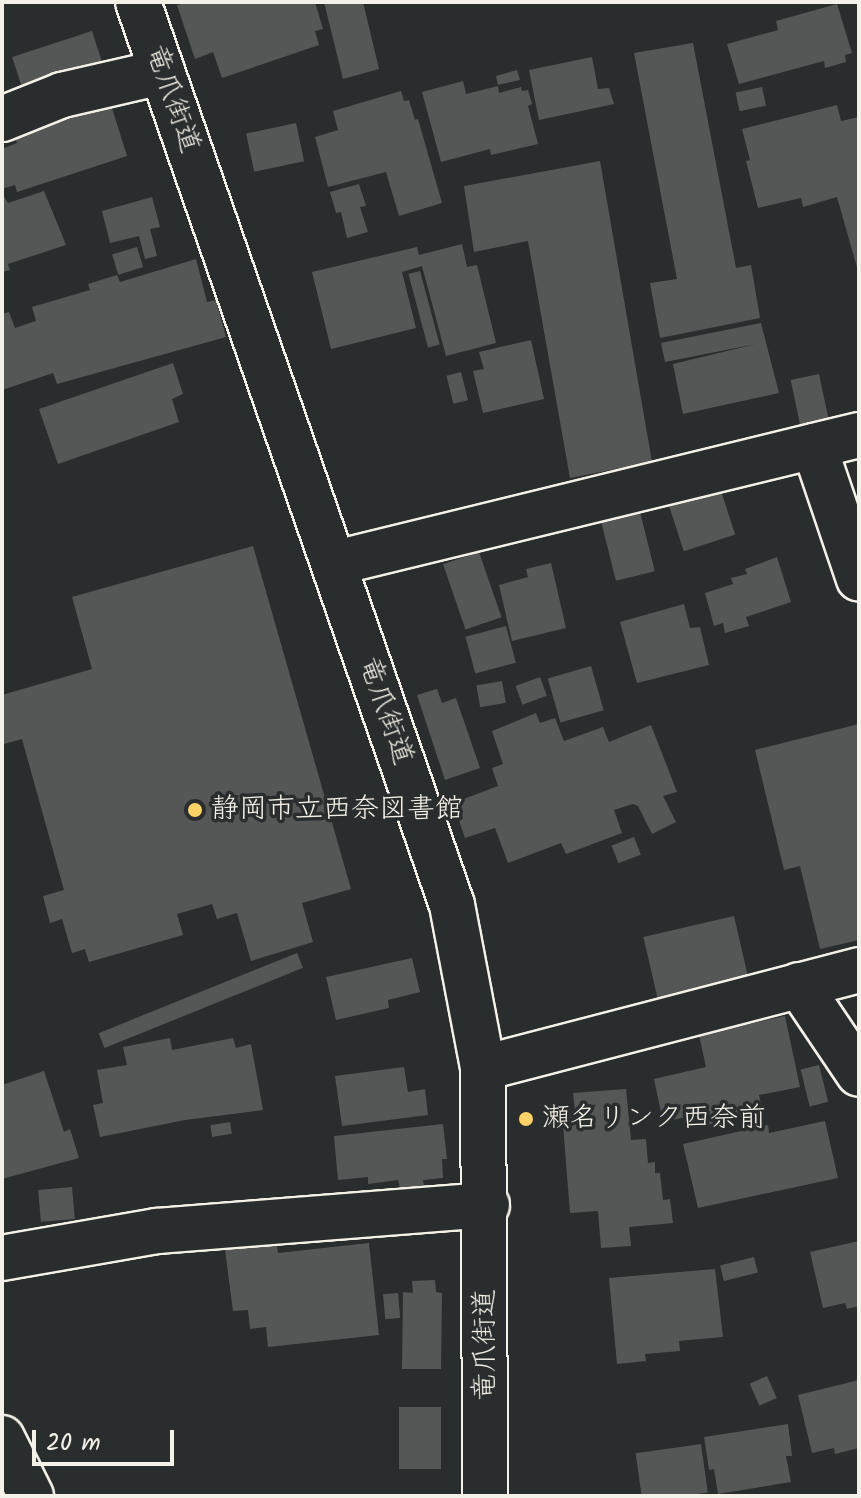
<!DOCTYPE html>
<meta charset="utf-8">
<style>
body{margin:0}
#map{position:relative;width:861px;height:1498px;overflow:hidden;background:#2a2d2e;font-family:Kalam,"Klee One",sans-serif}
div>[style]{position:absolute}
.building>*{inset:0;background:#555756;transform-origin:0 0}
.roads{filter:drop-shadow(2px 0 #f4f1e8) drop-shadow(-2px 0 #f4f1e8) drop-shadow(0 2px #f4f1e8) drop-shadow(0 -2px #f4f1e8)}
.minor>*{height:44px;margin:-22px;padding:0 22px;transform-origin:22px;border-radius:22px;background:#2a2d2e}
.major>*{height:44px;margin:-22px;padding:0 22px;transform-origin:22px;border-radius:22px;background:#2a2d2e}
.dots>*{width:22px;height:22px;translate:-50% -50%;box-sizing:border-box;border:4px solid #2a2d2e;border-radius:50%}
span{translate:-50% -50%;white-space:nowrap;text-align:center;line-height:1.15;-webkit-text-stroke:7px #2a2d2e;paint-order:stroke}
.street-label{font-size:28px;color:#f4f1e8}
.poi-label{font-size:28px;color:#f4f1e8}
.left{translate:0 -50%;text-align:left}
.frame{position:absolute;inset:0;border:4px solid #f4f1e8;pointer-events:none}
.scale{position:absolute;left:32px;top:1430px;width:142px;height:36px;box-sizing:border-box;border:4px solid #f4f1e8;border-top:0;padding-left:10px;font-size:24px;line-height:28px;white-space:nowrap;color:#f4f1e8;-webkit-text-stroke:6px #2a2d2e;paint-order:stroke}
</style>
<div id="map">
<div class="building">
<i style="clip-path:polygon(188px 2px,315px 2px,323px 29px,315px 31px,319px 45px,222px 78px,213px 52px,195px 59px,177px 5px)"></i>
<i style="clip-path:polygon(324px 2px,363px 2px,379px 69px,343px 79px)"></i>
<i style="clip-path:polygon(837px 4px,852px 53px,845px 55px,846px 62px,825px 68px,824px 61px,739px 84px,727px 44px,778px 30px,776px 21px)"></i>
<i style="left:92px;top:31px;width:33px;height:84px;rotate:72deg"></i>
<i style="clip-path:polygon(693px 43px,736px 268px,751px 265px,760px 318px,660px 338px,650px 283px,677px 279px,634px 53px)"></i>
<i style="clip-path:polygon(592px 57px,598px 89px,609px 88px,614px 104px,539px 120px,529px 70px)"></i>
<i style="clip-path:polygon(517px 70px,520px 80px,498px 85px,496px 76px)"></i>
<i style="clip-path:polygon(463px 81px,466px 94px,498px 86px,499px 93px,521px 87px,522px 91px,528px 90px,532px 104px,528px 106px,538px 144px,491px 155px,490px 149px,441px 162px,422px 92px)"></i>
<i style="left:762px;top:87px;width:19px;height:27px;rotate:78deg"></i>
<i style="clip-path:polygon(401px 91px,404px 101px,409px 100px,415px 120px,418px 119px,442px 203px,399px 216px,386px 172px,328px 187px,315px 137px,338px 130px,333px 111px)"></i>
<i style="clip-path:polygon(111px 105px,127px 156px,17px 192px,15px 185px,2px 189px,2px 149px,17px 143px,15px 137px)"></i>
<i style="clip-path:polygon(837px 105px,841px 121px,859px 117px,858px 271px,837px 197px,803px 207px,801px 198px,758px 208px,746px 161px,750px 160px,742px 129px)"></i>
<i style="left:296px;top:123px;width:39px;height:51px;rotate:78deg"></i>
<i style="clip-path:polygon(600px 161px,652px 462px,570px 478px,528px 241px,474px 252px,464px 186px)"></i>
<i style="clip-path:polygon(359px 184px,366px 206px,360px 207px,368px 232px,347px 238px,341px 212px,336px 213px,330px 192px)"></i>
<i style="clip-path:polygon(44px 191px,66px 245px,8px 264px,10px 270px,2px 272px,2px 193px,8px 203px)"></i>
<i style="clip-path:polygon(152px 197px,160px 227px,150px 229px,157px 256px,145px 259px,139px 236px,110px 243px,102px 211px)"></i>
<i style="clip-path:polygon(462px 244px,467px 267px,477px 265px,496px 343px,446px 356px,422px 266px,402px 272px,416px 328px,331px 349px,312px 272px,417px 247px,419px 255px)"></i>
<i style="left:137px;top:247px;width:21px;height:26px;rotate:73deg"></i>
<i style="clip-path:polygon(196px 259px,207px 302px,216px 300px,226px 337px,57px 384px,53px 373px,2px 390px,2px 314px,9px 312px,15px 328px,36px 321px,32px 307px,90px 290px,88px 284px,117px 275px,120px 282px)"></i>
<i style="left:420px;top:271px;width:76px;height:12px;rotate:75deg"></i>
<i style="clip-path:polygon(761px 323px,779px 393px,683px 414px,673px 364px,756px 344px,665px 362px,661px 343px)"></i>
<i style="clip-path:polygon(531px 340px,544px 399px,483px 413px,473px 371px,484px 369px,479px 352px)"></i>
<i style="clip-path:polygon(173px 363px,183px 394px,172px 399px,179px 422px,58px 464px,39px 409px)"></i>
<i style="left:461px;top:372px;width:29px;height:15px;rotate:76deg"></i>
<i style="left:819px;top:374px;width:50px;height:29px;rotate:78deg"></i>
<i style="left:720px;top:488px;width:49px;height:54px;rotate:72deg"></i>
<i style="left:640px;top:512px;width:61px;height:40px;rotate:76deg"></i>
<i style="clip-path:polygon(253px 546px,351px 889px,302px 903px,313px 942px,251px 961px,237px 913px,217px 919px,212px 904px,177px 914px,183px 935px,89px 962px,85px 949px,72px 953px,62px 919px,50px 923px,43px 896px,64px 890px,22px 739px,4px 744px,2px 695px,92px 669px,72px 597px)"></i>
<i style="left:479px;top:552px;width:69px;height:38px;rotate:71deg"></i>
<i style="clip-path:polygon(777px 557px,791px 602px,746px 617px,749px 626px,725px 633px,723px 623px,714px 626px,705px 593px,733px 584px,731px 578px,747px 574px,745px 569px)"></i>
<i style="clip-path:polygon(551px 563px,566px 628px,512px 641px,499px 585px,528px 577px,526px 569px)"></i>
<i style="clip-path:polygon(684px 604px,690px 628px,700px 627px,709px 665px,637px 683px,620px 622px)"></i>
<i style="left:506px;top:626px;width:38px;height:42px;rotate:75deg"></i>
<i style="left:591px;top:666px;width:46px;height:45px;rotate:74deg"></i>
<i style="left:540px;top:677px;width:20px;height:26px;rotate:70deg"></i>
<i style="left:502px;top:681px;width:22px;height:26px;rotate:80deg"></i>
<i style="clip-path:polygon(437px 689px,442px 703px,456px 698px,480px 768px,445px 780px,417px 695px)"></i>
<i style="clip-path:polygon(536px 713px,540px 723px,555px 718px,564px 741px,603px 727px,609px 742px,651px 725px,677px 792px,663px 796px,676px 822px,652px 834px,638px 806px,633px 804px,614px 810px,622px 833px,566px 854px,561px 843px,508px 863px,495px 828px,465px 838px,453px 803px,498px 786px,492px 768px,503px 764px,492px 731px)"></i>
<i style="clip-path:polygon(859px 724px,859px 940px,820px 949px,800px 866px,784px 870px,755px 750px)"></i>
<i style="left:634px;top:837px;width:19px;height:24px;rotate:69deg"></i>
<i style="left:734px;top:916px;width:63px;height:93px;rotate:77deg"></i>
<i style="left:297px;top:953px;width:16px;height:214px;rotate:68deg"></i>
<i style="clip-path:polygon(412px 958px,420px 992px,388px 1000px,389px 1008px,336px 1020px,326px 977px)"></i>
<i style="clip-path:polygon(785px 1016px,800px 1087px,759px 1095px,763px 1113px,697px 1127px,695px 1115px,663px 1122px,654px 1079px,706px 1067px,699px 1035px)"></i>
<i style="clip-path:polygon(170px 1038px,172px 1050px,233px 1038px,236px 1048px,251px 1044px,263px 1110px,185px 1120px,100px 1137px,93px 1105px,103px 1103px,97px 1070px,127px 1065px,123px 1047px)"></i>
<i style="left:819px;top:1065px;width:38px;height:19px;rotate:76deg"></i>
<i style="clip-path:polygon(404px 1067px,408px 1092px,425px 1089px,428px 1115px,342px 1126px,335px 1076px)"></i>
<i style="clip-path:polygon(44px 1071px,64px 1132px,70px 1129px,79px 1158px,2px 1179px,2px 1085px)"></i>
<i style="clip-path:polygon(626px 1089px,631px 1140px,646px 1139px,648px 1163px,655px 1162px,655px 1173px,660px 1173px,663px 1200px,670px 1199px,673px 1223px,629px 1227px,631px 1246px,601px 1248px,598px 1211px,570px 1213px,562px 1112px,575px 1112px,573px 1093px)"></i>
<i style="clip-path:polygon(825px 1121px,838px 1178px,698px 1208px,683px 1144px,768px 1125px,769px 1133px)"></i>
<i style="left:230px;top:1122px;width:12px;height:20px;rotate:81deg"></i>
<i style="clip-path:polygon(443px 1124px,447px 1159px,442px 1159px,443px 1178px,423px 1180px,424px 1186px,400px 1188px,398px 1180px,368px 1184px,368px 1177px,338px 1180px,334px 1136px)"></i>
<i style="left:72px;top:1187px;width:32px;height:34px;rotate:85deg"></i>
<i style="clip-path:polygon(859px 1241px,859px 1306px,847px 1309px,845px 1303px,823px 1308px,810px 1252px)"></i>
<i style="clip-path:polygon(369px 1243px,379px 1335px,268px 1347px,266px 1327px,250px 1329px,248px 1310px,233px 1311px,225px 1250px,277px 1245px,278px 1253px)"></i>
<i style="left:754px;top:1257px;width:16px;height:35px;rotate:76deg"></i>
<i style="clip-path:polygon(715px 1269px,723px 1337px,679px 1341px,680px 1351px,645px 1354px,646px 1361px,617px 1364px,609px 1278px)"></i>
<i style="clip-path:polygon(435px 1280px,436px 1292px,442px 1293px,441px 1369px,402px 1369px,403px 1292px,413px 1293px,412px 1281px)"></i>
<i style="left:398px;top:1293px;width:25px;height:15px;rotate:85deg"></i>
<i style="left:767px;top:1376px;width:24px;height:19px;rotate:66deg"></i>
<i style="clip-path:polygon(859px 1380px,859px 1448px,835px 1454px,834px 1448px,812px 1453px,798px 1395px)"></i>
<i style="left:399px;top:1407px;width:42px;height:62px"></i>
<i style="clip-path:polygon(788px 1424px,792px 1456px,786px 1456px,791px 1482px,718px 1494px,714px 1469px,709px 1470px,704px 1437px)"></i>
<i style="left:701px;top:1444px;width:49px;height:66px;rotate:82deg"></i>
</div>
<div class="roads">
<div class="minor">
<i style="left:2px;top:119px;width:65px;rotate:-21.8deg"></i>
<i style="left:62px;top:95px;width:103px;rotate:-13deg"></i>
<i style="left:814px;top:446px;width:140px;rotate:71.3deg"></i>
<i style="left:335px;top:563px;width:539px;rotate:-13.73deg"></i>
<i style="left:799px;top:985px;width:107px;rotate:56deg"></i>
<i style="left:483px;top:1068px;width:389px;rotate:-14.6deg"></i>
<i style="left:2px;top:1258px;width:157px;rotate:-9.9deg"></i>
<i style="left:157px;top:1231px;width:331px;rotate:-4.5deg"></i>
<i style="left:2px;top:1438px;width:65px;rotate:63.4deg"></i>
</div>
<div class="major">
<i style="left:138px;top:2px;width:956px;rotate:70.83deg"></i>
<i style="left:452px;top:905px;width:166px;rotate:79.2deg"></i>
<i style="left:483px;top:1068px;width:428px;rotate:89.7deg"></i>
</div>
</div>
<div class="dots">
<i style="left:195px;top:810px;background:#ffd166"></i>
<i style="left:526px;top:1119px;background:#ffd166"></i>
</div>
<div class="street-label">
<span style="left:172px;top:99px;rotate:71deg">竜爪街道</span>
<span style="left:385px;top:711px;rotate:71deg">竜爪街道</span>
<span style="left:486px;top:1345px;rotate:-90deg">竜爪街道</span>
</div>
<div class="poi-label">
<span class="left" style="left:211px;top:810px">静岡市立西奈図書館</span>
<span class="left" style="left:542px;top:1119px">瀬名リンク西奈前</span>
</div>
<div class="frame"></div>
<div class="scale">20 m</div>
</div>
